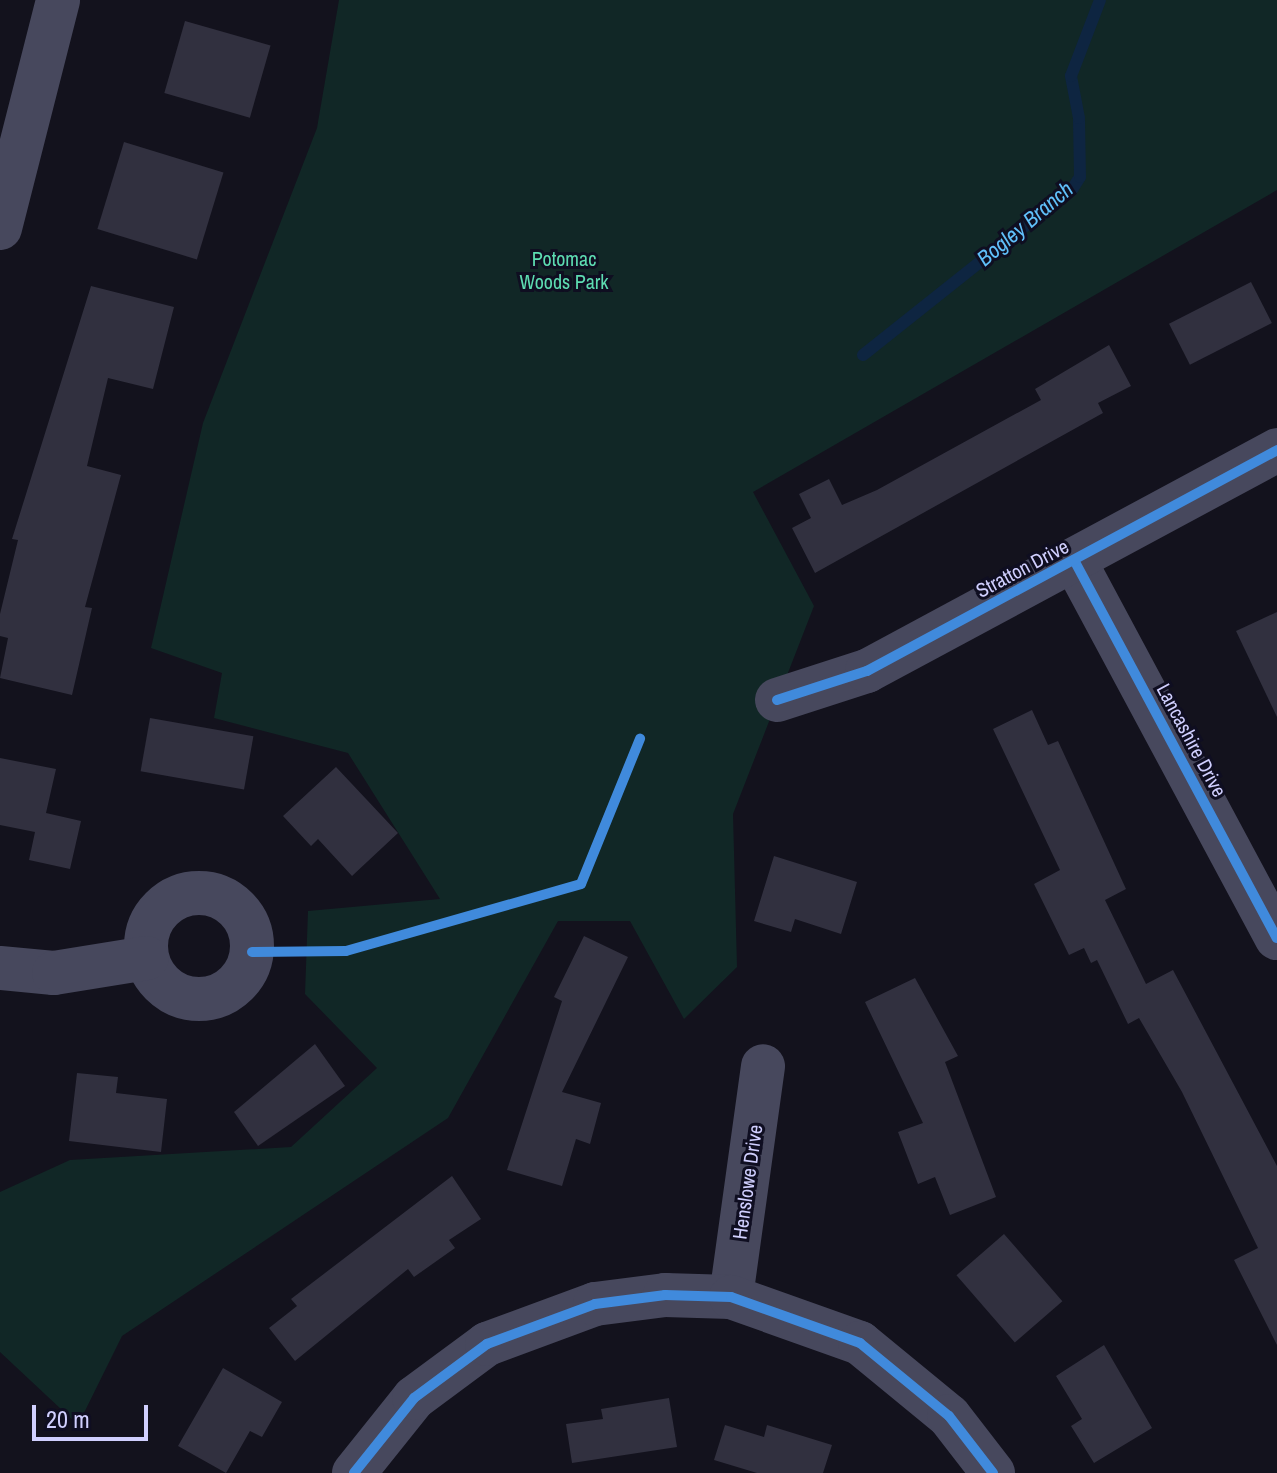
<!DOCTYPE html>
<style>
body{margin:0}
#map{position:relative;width:1277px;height:1473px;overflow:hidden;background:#13121d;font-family:"Archivo Narrow",sans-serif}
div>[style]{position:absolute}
.green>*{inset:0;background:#112726}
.stream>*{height:12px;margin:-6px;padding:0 6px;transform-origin:6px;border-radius:6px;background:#0e2541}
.building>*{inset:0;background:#31303f;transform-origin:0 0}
.minor>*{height:44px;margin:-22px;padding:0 22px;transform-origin:22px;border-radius:22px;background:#47485d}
.minor>.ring{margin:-22px;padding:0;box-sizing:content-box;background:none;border:44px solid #47485d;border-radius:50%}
.cycleway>*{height:10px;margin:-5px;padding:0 5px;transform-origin:5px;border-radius:5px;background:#408adc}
span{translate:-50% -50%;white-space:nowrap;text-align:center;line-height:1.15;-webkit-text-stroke:6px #0f0e21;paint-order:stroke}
.park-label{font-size:20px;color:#5ddbb1}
.street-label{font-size:20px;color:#d0cffe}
.water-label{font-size:22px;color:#60c0fa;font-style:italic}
.scale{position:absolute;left:32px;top:1405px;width:116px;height:36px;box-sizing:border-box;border:4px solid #d0cffe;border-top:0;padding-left:10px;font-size:24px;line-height:28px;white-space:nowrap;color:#d0cffe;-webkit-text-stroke:6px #0f0e21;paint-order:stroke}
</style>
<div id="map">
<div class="green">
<i style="clip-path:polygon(339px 0,1277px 0,1277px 190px,753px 492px,814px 606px,733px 814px,737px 967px,684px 1019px,630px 921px,558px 921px,448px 1118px,122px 1336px,78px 1425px,0 1352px,0 1192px,70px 1160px,291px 1147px,377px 1068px,305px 994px,308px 911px,440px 899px,348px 753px,214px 718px,222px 673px,151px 648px,203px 423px,317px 128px)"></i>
</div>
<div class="stream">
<i style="left:863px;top:355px;width:268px;rotate:-38.5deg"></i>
<i style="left:1073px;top:188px;width:13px;rotate:-58deg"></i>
<i style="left:1080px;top:177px;width:59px;rotate:-91deg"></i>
<i style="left:1079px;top:118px;width:43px;rotate:-100.8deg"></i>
<i style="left:1071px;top:76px;width:81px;rotate:-69.1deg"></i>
</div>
<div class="building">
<i style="left:185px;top:21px;width:89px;height:75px;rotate:16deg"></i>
<i style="left:124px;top:142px;width:104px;height:91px;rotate:17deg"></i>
<i style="left:1251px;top:282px;width:46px;height:92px;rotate:63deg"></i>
<i style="clip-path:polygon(91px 286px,174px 307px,153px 389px,108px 378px,87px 466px,121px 475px,85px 607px,92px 608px,72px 695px,0 678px,8px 638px,0 636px,0 614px,18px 540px,12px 539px)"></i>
<i style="clip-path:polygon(1109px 345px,1131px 386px,1098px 403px,1103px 413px,815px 573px,792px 528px,811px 518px,799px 494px,829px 479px,842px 505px,877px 490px,1041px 400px,1035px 389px)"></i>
<i style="clip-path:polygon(1277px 612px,1277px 717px,1236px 631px)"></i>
<i style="clip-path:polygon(1032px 710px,1048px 745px,1058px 741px,1126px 889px,1105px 900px,1146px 984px,1173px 970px,1277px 1166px,1277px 1345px,1234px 1260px,1258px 1248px,1182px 1092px,1139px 1018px,1128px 1024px,1097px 960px,1091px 963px,1084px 948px,1069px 955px,1034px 884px,1060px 870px,993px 729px)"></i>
<i style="left:150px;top:718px;width:105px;height:54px;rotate:10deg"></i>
<i style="clip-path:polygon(0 758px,56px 769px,46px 813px,81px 821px,70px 869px,29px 860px,35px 832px,0 825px)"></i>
<i style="clip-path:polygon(336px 767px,398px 833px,352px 876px,318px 839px,311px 846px,283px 816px)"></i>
<i style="clip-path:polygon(774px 856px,857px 882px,841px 934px,795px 919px,791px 932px,754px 921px)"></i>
<i style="clip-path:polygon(584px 936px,628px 957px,562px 1092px,601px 1103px,590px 1144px,576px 1139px,562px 1186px,507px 1170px,562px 1001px,554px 997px)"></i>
<i style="clip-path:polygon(915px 978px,958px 1056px,945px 1062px,996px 1197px,950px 1215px,935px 1177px,918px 1184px,898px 1132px,923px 1123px,865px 1002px)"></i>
<i style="clip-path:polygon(315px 1044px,345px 1086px,258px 1146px,234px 1112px)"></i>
<i style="clip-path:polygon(77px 1073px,118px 1077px,116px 1093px,167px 1099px,161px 1152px,69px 1141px)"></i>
<i style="clip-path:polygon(452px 1176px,481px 1219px,449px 1240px,455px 1248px,414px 1277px,408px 1269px,295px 1361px,269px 1328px,297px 1306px,291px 1299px)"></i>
<i style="left:1004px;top:1234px;width:89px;height:63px;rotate:49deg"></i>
<i style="clip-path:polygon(1104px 1345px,1152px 1428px,1094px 1463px,1071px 1426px,1082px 1419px,1056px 1376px)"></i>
<i style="clip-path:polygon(223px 1368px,282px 1402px,262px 1437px,250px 1431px,226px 1473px,178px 1446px)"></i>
<i style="clip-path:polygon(669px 1398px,677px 1447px,572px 1463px,566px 1424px,603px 1419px,601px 1409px)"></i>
<i style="clip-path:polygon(725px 1425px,764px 1437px,767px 1425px,832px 1445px,823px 1473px,757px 1473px,714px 1460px)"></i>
</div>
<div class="minor">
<i style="left:0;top:228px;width:235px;rotate:-75.7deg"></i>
<i style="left:1074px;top:560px;width:429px;rotate:61.8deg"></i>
<i style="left:777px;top:700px;width:95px;rotate:-17.9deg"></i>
<i style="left:867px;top:671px;width:466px;rotate:-28.3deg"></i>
<i class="ring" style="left:146px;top:893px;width:62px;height:62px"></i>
<i style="left:0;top:968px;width:54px;rotate:5.3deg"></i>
<i style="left:54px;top:973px;width:94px;rotate:-9.2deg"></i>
<i style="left:731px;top:1297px;width:233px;rotate:-82.1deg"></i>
<i style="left:354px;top:1473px;width:96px;rotate:-51.3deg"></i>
<i style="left:414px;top:1398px;width:91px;rotate:-36.5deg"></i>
<i style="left:487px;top:1344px;width:115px;rotate:-20.3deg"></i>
<i style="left:595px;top:1304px;width:71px;rotate:-7.3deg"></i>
<i style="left:665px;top:1295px;width:66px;rotate:1.7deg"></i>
<i style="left:731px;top:1297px;width:137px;rotate:19.6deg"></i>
<i style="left:860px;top:1343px;width:115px;rotate:39.4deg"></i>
<i style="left:949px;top:1416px;width:72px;rotate:52.3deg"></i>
</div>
<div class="cycleway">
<i style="left:1074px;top:560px;width:429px;rotate:61.8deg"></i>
<i style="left:777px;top:700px;width:95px;rotate:-17.9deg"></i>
<i style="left:867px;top:671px;width:466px;rotate:-28.3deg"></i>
<i style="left:252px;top:952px;width:94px;rotate:-0.6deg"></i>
<i style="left:346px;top:951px;width:244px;rotate:-15.9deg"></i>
<i style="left:581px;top:884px;width:157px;rotate:-67.9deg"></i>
<i style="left:354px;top:1473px;width:96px;rotate:-51.3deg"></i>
<i style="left:414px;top:1398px;width:91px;rotate:-36.5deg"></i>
<i style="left:487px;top:1344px;width:115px;rotate:-20.3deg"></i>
<i style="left:595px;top:1304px;width:71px;rotate:-7.3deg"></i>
<i style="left:665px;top:1295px;width:66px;rotate:1.7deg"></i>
<i style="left:731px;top:1297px;width:137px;rotate:19.6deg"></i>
<i style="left:860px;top:1343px;width:115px;rotate:39.4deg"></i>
<i style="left:949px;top:1416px;width:72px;rotate:52.3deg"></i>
</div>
<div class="park-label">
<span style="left:564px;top:270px">Potomac<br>Woods Park</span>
</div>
<div class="street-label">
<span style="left:1022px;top:568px;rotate:-28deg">Stratton Drive</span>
<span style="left:1192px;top:740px;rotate:62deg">Lancashire Drive</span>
<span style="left:747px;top:1182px;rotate:-82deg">Henslowe Drive</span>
</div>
<div class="water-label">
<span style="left:1025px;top:224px;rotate:-40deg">Bogley Branch</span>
</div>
<div class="scale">20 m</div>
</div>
